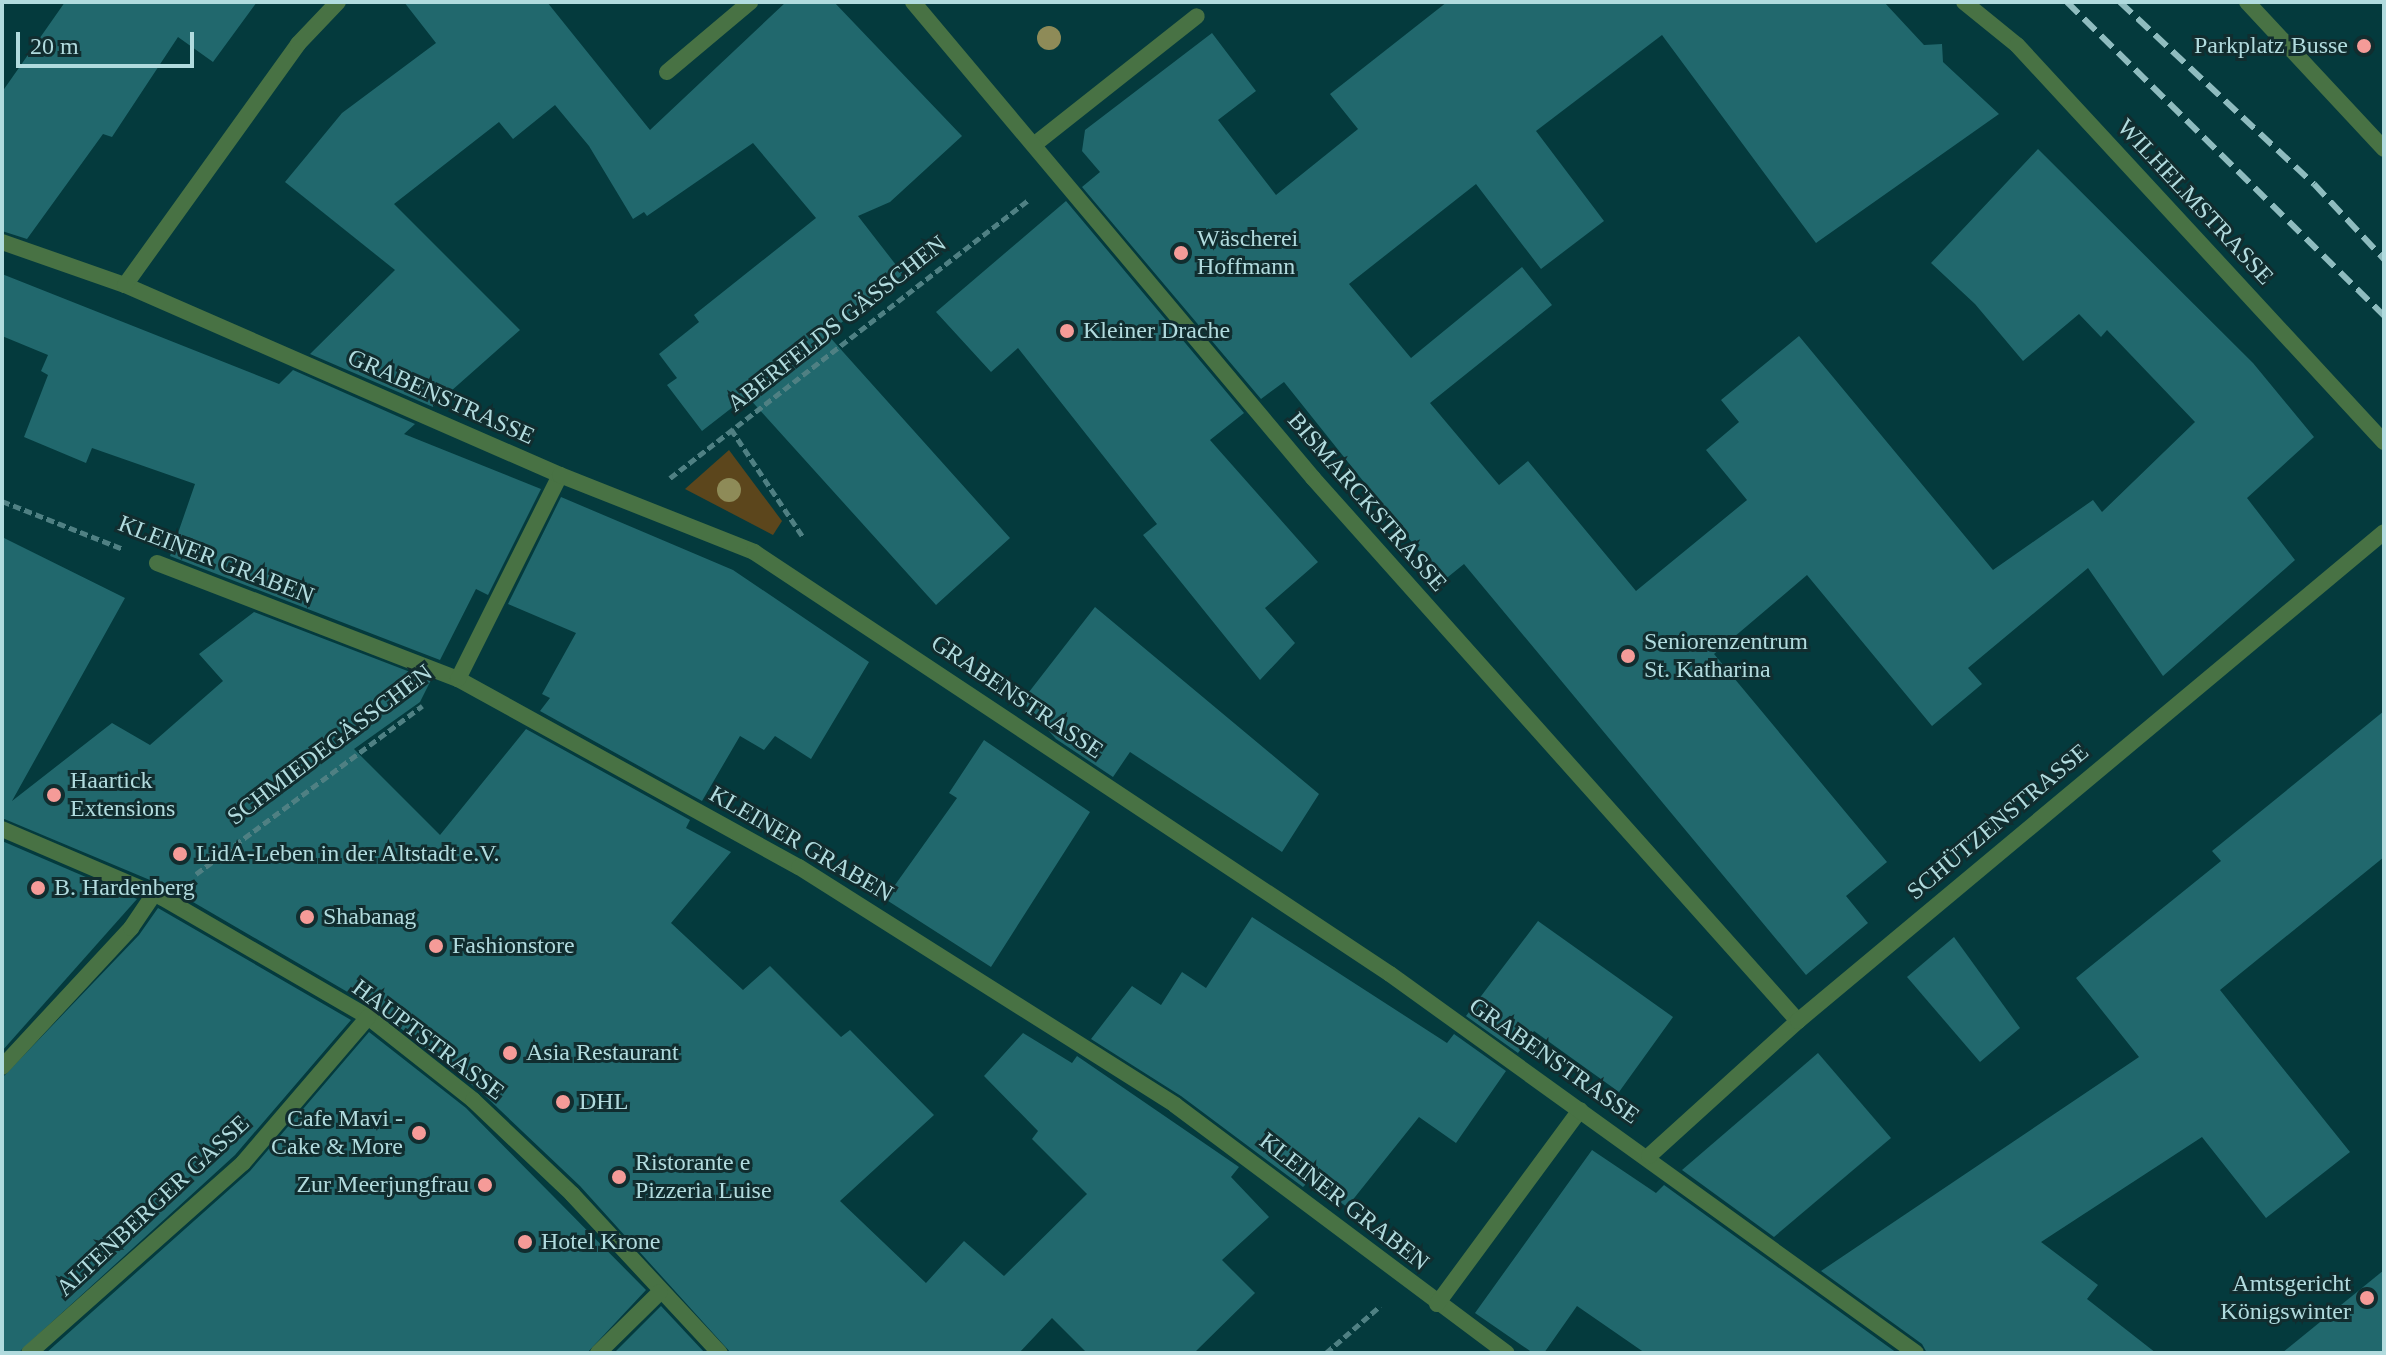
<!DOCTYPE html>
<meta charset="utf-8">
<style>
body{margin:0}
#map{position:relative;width:2386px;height:1355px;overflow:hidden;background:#043a3d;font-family:"Times New Roman",serif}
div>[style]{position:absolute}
.green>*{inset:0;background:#5c461c}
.building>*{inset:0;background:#21686d}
.path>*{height:5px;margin-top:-2.5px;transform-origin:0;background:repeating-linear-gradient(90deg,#4f8083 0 8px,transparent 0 12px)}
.service>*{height:16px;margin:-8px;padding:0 8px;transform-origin:8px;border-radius:8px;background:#487244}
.pedestrian>*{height:16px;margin:-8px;padding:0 8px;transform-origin:8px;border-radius:8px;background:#487244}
.minor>*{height:16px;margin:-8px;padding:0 8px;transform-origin:8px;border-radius:8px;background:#487244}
.tertiary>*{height:16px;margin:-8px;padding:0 8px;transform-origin:8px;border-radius:8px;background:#487244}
.rail>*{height:6px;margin-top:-3px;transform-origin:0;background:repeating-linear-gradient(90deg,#8fbcbf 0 16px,transparent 0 24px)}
.trees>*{width:24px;height:24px;margin:-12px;border-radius:50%;background:#8e8b58}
.dots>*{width:22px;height:22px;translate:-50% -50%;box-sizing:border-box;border:4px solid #112d2f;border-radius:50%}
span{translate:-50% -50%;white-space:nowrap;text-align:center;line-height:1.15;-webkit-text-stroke:6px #112d2f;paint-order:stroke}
.poi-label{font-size:24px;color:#b1dbde}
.right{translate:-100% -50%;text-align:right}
.left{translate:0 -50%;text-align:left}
.street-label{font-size:24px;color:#b1dbde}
.frame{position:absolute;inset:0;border:4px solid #b1dbde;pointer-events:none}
.scale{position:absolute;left:16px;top:32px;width:178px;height:36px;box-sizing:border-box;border:4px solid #b1dbde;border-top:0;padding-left:10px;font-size:24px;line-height:28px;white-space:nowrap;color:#b1dbde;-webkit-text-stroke:6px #112d2f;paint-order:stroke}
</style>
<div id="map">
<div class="green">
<i style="clip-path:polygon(729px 450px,782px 521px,773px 535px,685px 489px)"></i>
</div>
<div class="building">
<i style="clip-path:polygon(65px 2px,257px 2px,213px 62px,178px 37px,112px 137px,103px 134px,27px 239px,2px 231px,2px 92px)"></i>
<i style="clip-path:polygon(404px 2px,547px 2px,650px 130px,786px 2px,834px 2px,962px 136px,890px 202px,858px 216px,903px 274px,827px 334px,1010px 538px,936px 605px,747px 396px,702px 431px,667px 385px,677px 378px,659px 354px,699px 322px,694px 315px,816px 218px,753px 143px,647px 216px,644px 212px,633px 219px,589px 146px,555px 105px,513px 139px,499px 122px,394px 204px,520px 330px,433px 407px,310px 354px,395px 270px,285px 182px,342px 113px,436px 43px)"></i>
<i style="clip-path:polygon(1447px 2px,1884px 2px,1924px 45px,1942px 44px,1943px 62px,1999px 114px,1816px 243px,1662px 35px,1536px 131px,1604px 221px,1541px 269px,1476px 184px,1349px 284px,1411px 358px,1522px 267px,1552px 305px,1430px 403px,1499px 485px,1528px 461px,1636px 591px,1747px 500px,1706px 450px,1739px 422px,1721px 400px,1799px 336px,1993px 570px,2093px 500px,2102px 512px,2195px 422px,2107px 330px,2101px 337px,2079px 314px,2023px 361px,1975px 304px,1931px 263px,2038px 149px,2253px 363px,2314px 437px,2247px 498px,2295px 560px,2163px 676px,2088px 568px,1968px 668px,1982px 684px,1932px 726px,1807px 575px,1714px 654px,1887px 862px,1846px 896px,1868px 923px,1806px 975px,1464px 564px,1443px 581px,1284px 382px,1261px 399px,1082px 187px,1100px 172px,1082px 151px,1085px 130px,1212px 33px,1256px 91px,1218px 120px,1276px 195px,1358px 129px,1330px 94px)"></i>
<i style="clip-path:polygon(1066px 201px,1244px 413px,1210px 440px,1318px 562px,1265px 608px,1295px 643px,1260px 680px,1143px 535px,1157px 524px,1018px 348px,991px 372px,936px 312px)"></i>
<i style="clip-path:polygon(2px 274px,279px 384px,293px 370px,415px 424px,404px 434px,541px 489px,488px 595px,476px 589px,440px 660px,170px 556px,195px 484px,92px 448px,86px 463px,24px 437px,48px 375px,41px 371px,48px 355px,2px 336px)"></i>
<i style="clip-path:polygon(561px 497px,733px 570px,869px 662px,811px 759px,775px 736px,764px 750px,740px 736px,702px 801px,540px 711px,550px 698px,542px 694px,576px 633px,508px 604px)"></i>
<i style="clip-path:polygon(2px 537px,125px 598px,12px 801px,112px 723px,150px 745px,223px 681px,199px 654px,254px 612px,431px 680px,420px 702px,354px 749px,440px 835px,526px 729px,690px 820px,686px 828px,731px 852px,671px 923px,743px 990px,770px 966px,841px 1037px,850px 1030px,934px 1115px,840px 1201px,926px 1283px,964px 1241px,1004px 1276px,1087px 1194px,1032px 1139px,1038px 1131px,984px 1076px,1023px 1033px,1072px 1063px,1077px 1056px,1239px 1167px,1231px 1177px,1269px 1217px,1222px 1260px,1255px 1293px,1194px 1353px,1087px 1353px,1052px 1318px,1019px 1353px,731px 1353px,580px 1186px,481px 1092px,375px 1008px,169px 888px,2px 818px)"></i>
<i style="clip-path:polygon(1095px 607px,1319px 794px,1282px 852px,1130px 752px,1113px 777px,1056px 739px,1022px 701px)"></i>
<i style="clip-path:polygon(2384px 711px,2384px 857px,2220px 990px,2350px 1152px,2266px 1218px,2202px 1137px,2041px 1242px,2098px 1285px,2087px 1299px,2156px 1353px,1927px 1353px,1922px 1344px,1821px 1271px,2139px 1057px,2076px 978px,2221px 861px,2212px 851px)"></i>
<i style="clip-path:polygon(984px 740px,1090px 812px,991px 967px,885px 899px,957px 798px,949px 793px)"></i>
<i style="clip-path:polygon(2px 841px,137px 899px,2px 1051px)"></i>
<i style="clip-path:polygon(158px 908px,351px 1020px,235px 1155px,18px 1353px,2px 1353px,2px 1078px,139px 935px)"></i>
<i style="clip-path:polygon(1252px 917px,1447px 1043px,1454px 1034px,1506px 1071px,1456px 1143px,1419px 1117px,1347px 1207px,1310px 1180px,1303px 1187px,1181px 1096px,1091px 1039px,1132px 986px,1161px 1005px,1182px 972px,1206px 988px)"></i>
<i style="clip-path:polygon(1538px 921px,1673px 1017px,1619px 1092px,1534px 1031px,1518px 1053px,1466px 1016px)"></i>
<i style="clip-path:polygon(1954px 937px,2020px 1028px,1980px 1062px,1907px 977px)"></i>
<i style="clip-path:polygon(369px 1032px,466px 1108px,646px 1290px,587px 1353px,46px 1353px,250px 1171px)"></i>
<i style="clip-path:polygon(1818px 1053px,1891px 1138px,1774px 1237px,1682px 1170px)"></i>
<i style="clip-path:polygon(1592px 1150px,1656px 1193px,1664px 1185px,1897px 1353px,1645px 1353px,1577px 1306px,1544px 1353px,1533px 1353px,1475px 1313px)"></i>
<i style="clip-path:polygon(2384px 1270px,2384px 1353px,2282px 1353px)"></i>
<i style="clip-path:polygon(661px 1306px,705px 1353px,614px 1353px)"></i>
</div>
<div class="path">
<i style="left:731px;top:429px;width:130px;rotate:56.3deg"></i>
<i style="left:670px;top:478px;width:454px;rotate:-37.8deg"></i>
<i style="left:2px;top:501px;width:130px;rotate:21.6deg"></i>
<i style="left:196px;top:874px;width:282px;rotate:-36.6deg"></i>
<i style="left:1326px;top:1353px;width:72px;rotate:-41deg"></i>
</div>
<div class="service">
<i style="left:667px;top:72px;width:109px;rotate:-40.1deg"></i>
<i style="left:1035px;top:144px;width:206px;rotate:-38.3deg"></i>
<i style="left:157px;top:563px;width:323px;rotate:21.1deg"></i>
<i style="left:458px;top:679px;width:389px;rotate:28.9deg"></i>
<i style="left:799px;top:867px;width:445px;rotate:32.3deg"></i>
<i style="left:1175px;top:1105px;width:414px;rotate:36.8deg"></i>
<i style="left:458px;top:679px;width:228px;rotate:-63.4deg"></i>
<i style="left:1437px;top:1304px;width:241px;rotate:-53.6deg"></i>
</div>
<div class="pedestrian">
<i style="left:2px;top:829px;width:175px;rotate:23.2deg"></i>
<i style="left:163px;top:898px;width:237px;rotate:30.1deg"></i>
<i style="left:368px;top:1017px;width:134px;rotate:38.3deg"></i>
<i style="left:473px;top:1100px;width:137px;rotate:43.5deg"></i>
<i style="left:572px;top:1194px;width:217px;rotate:47.1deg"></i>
</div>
<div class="minor">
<i style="left:913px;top:2px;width:622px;rotate:49.96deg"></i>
<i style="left:1313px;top:478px;width:728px;rotate:48.23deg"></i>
<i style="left:2247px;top:2px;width:201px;rotate:47deg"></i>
<i style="left:2px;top:242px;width:130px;rotate:19.3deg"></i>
<i style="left:125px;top:285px;width:475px;rotate:23.6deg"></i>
<i style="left:560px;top:475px;width:209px;rotate:21.6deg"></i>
<i style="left:754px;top:552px;width:763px;rotate:33.57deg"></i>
<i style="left:1390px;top:974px;width:648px;rotate:35.77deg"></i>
<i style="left:125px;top:285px;width:297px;rotate:-54.3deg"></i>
<i style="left:298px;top:44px;width:58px;rotate:-46.4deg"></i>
<i style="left:2px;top:1067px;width:190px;rotate:-47.1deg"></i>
<i style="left:131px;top:928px;width:41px;rotate:-55.9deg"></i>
<i style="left:1649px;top:1156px;width:201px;rotate:-42.2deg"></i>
<i style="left:1798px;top:1021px;width:763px;rotate:-39.84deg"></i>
<i style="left:29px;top:1353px;width:286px;rotate:-41.6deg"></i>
<i style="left:243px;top:1163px;width:192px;rotate:-49.4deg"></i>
<i style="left:598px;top:1353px;width:87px;rotate:-44.5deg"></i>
</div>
<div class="tertiary">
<i style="left:1964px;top:2px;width:68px;rotate:39.1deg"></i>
<i style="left:2017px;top:45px;width:541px;rotate:47.25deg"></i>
</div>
<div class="rail">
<i style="left:2067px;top:2px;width:446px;rotate:44.7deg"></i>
<i style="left:2120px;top:2px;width:266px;rotate:43.2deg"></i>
<i style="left:2314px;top:184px;width:103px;rotate:47deg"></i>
</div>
<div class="trees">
<i style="left:1049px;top:38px"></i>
<i style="left:729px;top:490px"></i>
</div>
<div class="dots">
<i style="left:2364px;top:46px;background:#f59b98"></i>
<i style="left:1181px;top:253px;background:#f59b98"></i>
<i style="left:1067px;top:331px;background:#f59b98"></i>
<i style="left:1628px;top:656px;background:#f59b98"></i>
<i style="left:54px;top:795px;background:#f59b98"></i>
<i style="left:180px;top:854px;background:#f59b98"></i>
<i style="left:38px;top:888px;background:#f59b98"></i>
<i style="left:307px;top:917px;background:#f59b98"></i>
<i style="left:436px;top:946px;background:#f59b98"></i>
<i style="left:510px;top:1053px;background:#f59b98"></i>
<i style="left:563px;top:1102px;background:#f59b98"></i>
<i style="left:419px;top:1133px;background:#f59b98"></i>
<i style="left:619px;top:1177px;background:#f59b98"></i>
<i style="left:485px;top:1185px;background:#f59b98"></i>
<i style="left:525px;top:1242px;background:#f59b98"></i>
<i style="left:2367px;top:1298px;background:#f59b98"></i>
</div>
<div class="poi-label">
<span class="right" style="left:2348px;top:46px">Parkplatz Busse</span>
<span class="left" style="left:1197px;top:253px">Wäscherei<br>Hoffmann</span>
<span class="left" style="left:1083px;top:331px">Kleiner Drache</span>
<span class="left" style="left:1644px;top:656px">Seniorenzentrum<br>St. Katharina</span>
<span class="left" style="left:70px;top:795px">Haartick<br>Extensions</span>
<span class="left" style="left:196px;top:854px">LidA-Leben in der Altstadt e.V.</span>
<span class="left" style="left:54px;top:888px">B. Hardenberg</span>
<span class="left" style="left:323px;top:917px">Shabanag</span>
<span class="left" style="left:452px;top:946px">Fashionstore</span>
<span class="left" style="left:526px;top:1053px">Asia Restaurant</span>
<span class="left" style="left:579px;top:1102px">DHL</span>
<span class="right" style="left:403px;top:1133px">Cafe Mavi -<br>Cake &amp; More</span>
<span class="left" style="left:635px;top:1177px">Ristorante e<br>Pizzeria Luise</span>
<span class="right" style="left:469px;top:1185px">Zur Meerjungfrau</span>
<span class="left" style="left:541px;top:1242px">Hotel Krone</span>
<span class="right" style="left:2351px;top:1298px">Amtsgericht<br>Königswinter</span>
</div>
<div class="street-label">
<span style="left:2195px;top:202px;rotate:47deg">WILHELMSTRASSE</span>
<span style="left:837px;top:324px;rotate:-38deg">ABERFELDS GÄSSCHEN</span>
<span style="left:441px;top:397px;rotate:24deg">GRABENSTRASSE</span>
<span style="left:1367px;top:502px;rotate:49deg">BISMARCKSTRASSE</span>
<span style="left:216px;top:560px;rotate:21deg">KLEINER GRABEN</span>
<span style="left:1017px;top:697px;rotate:34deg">GRABENSTRASSE</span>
<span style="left:330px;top:745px;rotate:-37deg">SCHMIEDEGÄSSCHEN</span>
<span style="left:1998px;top:822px;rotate:-40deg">SCHÜTZENSTRASSE</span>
<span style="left:801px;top:844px;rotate:30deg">KLEINER GRABEN</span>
<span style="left:428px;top:1040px;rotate:37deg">HAUPTSTRASSE</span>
<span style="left:1554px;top:1061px;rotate:35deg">GRABENSTRASSE</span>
<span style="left:1344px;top:1202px;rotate:38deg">KLEINER GRABEN</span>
<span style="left:153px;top:1206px;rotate:-43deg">ALTENBERGER GASSE</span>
</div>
<div class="frame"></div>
<div class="scale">20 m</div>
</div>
